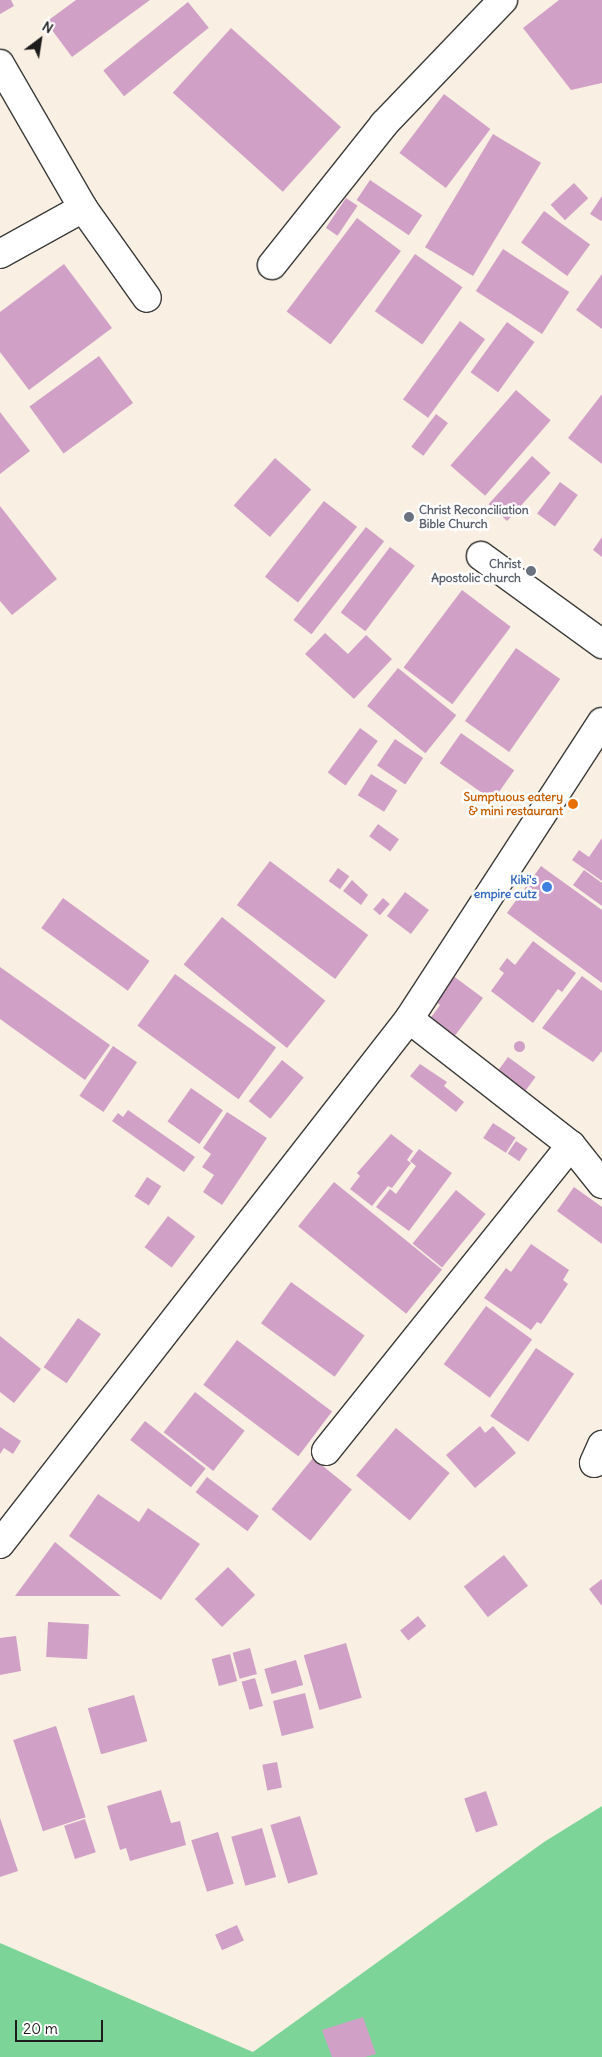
<!DOCTYPE html>
<style>
body{margin:0}
#map{position:relative;width:602px;height:2057px;overflow:hidden;background:#f9f0e3;font-family:Delius,sans-serif}
div>[style]{position:absolute}
.green>*{inset:0;background:#7dd498}
.building>*{inset:0;background:#d1a0c6;transform-origin:0 0}
.round{border-radius:50%}
.roads{filter:drop-shadow(1px 0 #3d3c3a) drop-shadow(-1px 0 #3d3c3a) drop-shadow(0 1px #3d3c3a) drop-shadow(0 -1px #3d3c3a)}
.minor>*{height:28px;margin:-14px;padding:0 14px;transform-origin:14px;border-radius:14px;background:#fff}
.dots>*{width:14px;height:14px;translate:-50% -50%;box-sizing:border-box;border:2px solid #fff;border-radius:50%}
span{translate:-50% -50%;white-space:nowrap;text-align:center;line-height:1.15;-webkit-text-stroke:5px #fff;paint-order:stroke}
.worship-label{font-size:12px;color:#5b616d;font-weight:700}
.left{translate:0 -50%;text-align:left}
.right{translate:-100% -50%;text-align:right}
.food-label{font-size:12px;color:#c56008;font-weight:700}
.shop-label{font-size:12px;color:#366cbe;font-weight:700}
.north{position:absolute;left:15px;top:15px;width:50px;height:50px;-webkit-text-stroke:4px #fff;paint-order:stroke;rotate:31deg;font-size:14px;font-weight:700;line-height:20px;text-align:center;color:#1c1c1c}
.north::after{content:'';display:block;margin:auto;width:18px;height:22px;background:#1c1c1c;clip-path:polygon(50% 0,100% 100%,50% 72%,0 100%)}
.scale{position:absolute;left:15px;top:2020px;width:88px;height:22px;box-sizing:border-box;border:2px solid #1c1c1c;border-top:0;padding-left:6px;font-size:15px;line-height:18px;white-space:nowrap;color:#1c1c1c;-webkit-text-stroke:4px #fff;paint-order:stroke}
</style>
<div id="map">
<div class="green">
<i style="clip-path:polygon(602px 1806px,602px 2057px,0 2057px,0 1943px,253px 2052px,544px 1842px)"></i>
</div>
<div class="building">
<i style="clip-path:polygon(0 0,11px 0,14px 6px,0 14px)"></i>
<i style="clip-path:polygon(76px 0,150px 0,72px 57px,46px 22px)"></i>
<i style="clip-path:polygon(559px 0,602px 0,602px 83px,571px 90px,523px 28px)"></i>
<i style="left:188px;top:2px;width:33px;height:109px;rotate:51deg"></i>
<i style="left:231px;top:28px;width:148px;height:87px;rotate:42deg"></i>
<i style="left:444px;top:94px;width:58px;height:74px;rotate:37deg"></i>
<i style="left:493px;top:134px;width:56px;height:132px;rotate:31deg"></i>
<i style="left:370px;top:180px;width:63px;height:24px;rotate:34deg"></i>
<i style="left:574px;top:183px;width:21px;height:32px;rotate:47deg"></i>
<i style="clip-path:polygon(602px 196px,602px 220px,601px 221px,590px 214px)"></i>
<i style="left:346px;top:198px;width:14px;height:36px;rotate:34deg"></i>
<i style="left:544px;top:211px;width:57px;height:39px;rotate:36deg"></i>
<i style="left:357px;top:218px;width:55px;height:117px;rotate:37deg"></i>
<i style="left:503px;top:249px;width:79px;height:50px;rotate:33deg"></i>
<i style="left:415px;top:254px;width:58px;height:70px;rotate:35deg"></i>
<i style="clip-path:polygon(64px 264px,112px 328px,29px 390px,0 352px,0 312px)"></i>
<i style="clip-path:polygon(602px 274px,602px 329px,576px 310px)"></i>
<i style="left:460px;top:321px;width:31px;height:97px;rotate:36deg"></i>
<i style="left:507px;top:322px;width:34px;height:62px;rotate:36deg"></i>
<i style="left:99px;top:356px;width:58px;height:86px;rotate:54deg"></i>
<i style="left:516px;top:390px;width:46px;height:100px;rotate:41deg"></i>
<i style="clip-path:polygon(602px 394px,602px 464px,568px 438px)"></i>
<i style="clip-path:polygon(0 412px,30px 451px,0 474px)"></i>
<i style="left:436px;top:414px;width:15px;height:41px;rotate:37deg"></i>
<i style="left:532px;top:456px;width:25px;height:65px;rotate:42deg"></i>
<i style="left:275px;top:458px;width:48px;height:63px;rotate:41deg"></i>
<i style="left:560px;top:482px;width:22px;height:39px;rotate:36deg"></i>
<i style="left:324px;top:501px;width:42px;height:96px;rotate:38deg"></i>
<i style="clip-path:polygon(0 506px,57px 579px,12px 615px,0 601px)"></i>
<i style="left:366px;top:527px;width:23px;height:118px;rotate:38deg"></i>
<i style="clip-path:polygon(602px 537px,602px 557px,593px 550px)"></i>
<i style="left:390px;top:547px;width:31px;height:82px;rotate:37deg"></i>
<i style="left:462px;top:590px;width:61px;height:97px;rotate:37deg"></i>
<i style="clip-path:polygon(325px 633px,348px 654px,366px 635px,392px 659px,354px 699px,305px 654px)"></i>
<i style="left:516px;top:648px;width:54px;height:89px;rotate:35deg"></i>
<i style="left:398px;top:668px;width:75px;height:49px;rotate:39deg"></i>
<i style="left:360px;top:728px;width:22px;height:55px;rotate:36deg"></i>
<i style="left:461px;top:733px;width:65px;height:37px;rotate:35deg"></i>
<i style="left:395px;top:739px;width:34px;height:32px;rotate:34deg"></i>
<i style="left:371px;top:774px;width:31px;height:25px;rotate:32deg"></i>
<i style="left:378px;top:824px;width:26px;height:15px;rotate:36deg"></i>
<i style="clip-path:polygon(602px 838px,602px 881px,572px 860px,579px 850px,589px 857px)"></i>
<i style="left:270px;top:861px;width:123px;height:55px;rotate:37deg"></i>
<i style="clip-path:polygon(541px 866px,602px 910px,602px 983px,507px 913px)"></i>
<i style="left:338px;top:868px;width:14px;height:16px;rotate:36deg"></i>
<i style="clip-path:polygon(584px 870px,602px 883px,602px 906px,573px 885px)"></i>
<i style="clip-path:polygon(352px 880px,368px 895px,361px 905px,343px 891px)"></i>
<i style="left:405px;top:892px;width:30px;height:30px;rotate:37deg"></i>
<i style="left:63px;top:898px;width:107px;height:37px;rotate:36deg"></i>
<i style="left:383px;top:898px;width:9px;height:15px;rotate:41deg"></i>
<i style="left:222px;top:917px;width:133px;height:61px;rotate:39deg"></i>
<i style="clip-path:polygon(533px 941px,576px 973px,562px 992px,558px 989px,533px 1023px,491px 991px,504px 973px,499px 969px,507px 958px,515px 965px)"></i>
<i style="clip-path:polygon(0 967px,110px 1045px,85px 1080px,0 1019px)"></i>
<i style="left:175px;top:974px;width:125px;height:64px;rotate:36deg"></i>
<i style="clip-path:polygon(452px 975px,483px 998px,448px 1045px,424px 1027px,440px 1005px,433px 1000px)"></i>
<i style="clip-path:polygon(582px 976px,602px 991px,602px 1051px,593px 1062px,542px 1028px)"></i>
<i class="round" style="left:513.5px;top:1040.5px;width:11px;height:11px"></i>
<i style="left:113px;top:1046px;width:29px;height:60px;rotate:34deg"></i>
<i style="left:508px;top:1057px;width:34px;height:17px;rotate:36deg"></i>
<i style="left:282px;top:1060px;width:28px;height:53px;rotate:39deg"></i>
<i style="clip-path:polygon(420px 1064px,447px 1082px,444px 1086px,464px 1102px,456px 1112px,410px 1076px)"></i>
<i style="left:191px;top:1088px;width:39px;height:41px;rotate:35deg"></i>
<i style="clip-path:polygon(128px 1110px,195px 1157px,184px 1172px,112px 1121px,118px 1113px,123px 1117px)"></i>
<i style="clip-path:polygon(227px 1112px,267px 1138px,222px 1205px,203px 1192px,214px 1175px,202px 1167px,211px 1154px,203px 1148px)"></i>
<i style="left:493px;top:1123px;width:27px;height:18px;rotate:33deg"></i>
<i style="clip-path:polygon(391px 1134px,413px 1151px,407px 1160px,411px 1163px,392px 1188px,388px 1186px,372px 1206px,350px 1189px,360px 1176px,357px 1173px)"></i>
<i style="left:516px;top:1141px;width:14px;height:15px;rotate:34deg"></i>
<i style="clip-path:polygon(419px 1149px,452px 1173px,409px 1231px,376px 1207px,390px 1189px,396px 1194px,416px 1166px,410px 1161px)"></i>
<i style="left:147px;top:1177px;width:17px;height:23px;rotate:33deg"></i>
<i style="left:334px;top:1182px;width:139px;height:57px;rotate:39deg"></i>
<i style="clip-path:polygon(574px 1187px,602px 1207px,602px 1244px,557px 1211px)"></i>
<i style="left:456px;top:1190px;width:38px;height:69px;rotate:39deg"></i>
<i style="left:168px;top:1216px;width:34px;height:39px;rotate:37deg"></i>
<i style="clip-path:polygon(531px 1244px,569px 1270px,563px 1280px,568px 1284px,541px 1324px,537px 1322px,531px 1330px,484px 1298px,506px 1268px,511px 1272px)"></i>
<i style="left:291px;top:1282px;width:91px;height:51px;rotate:36deg"></i>
<i style="left:486px;top:1306px;width:57px;height:72px;rotate:36deg"></i>
<i style="left:78px;top:1318px;width:28px;height:60px;rotate:35deg"></i>
<i style="clip-path:polygon(0 1336px,41px 1369px,14px 1403px,0 1392px)"></i>
<i style="left:237px;top:1340px;width:119px;height:56px;rotate:37deg"></i>
<i style="left:536px;top:1348px;width:46px;height:82px;rotate:34deg"></i>
<i style="left:195px;top:1392px;width:63px;height:51px;rotate:38deg"></i>
<i style="left:145px;top:1421px;width:77px;height:24px;rotate:38deg"></i>
<i style="clip-path:polygon(480px 1426px,485px 1433px,493px 1426px,516px 1453px,475px 1488px,446px 1455px)"></i>
<i style="clip-path:polygon(0 1427px,21px 1441px,13px 1454px,4px 1448px,0 1454px)"></i>
<i style="left:396px;top:1428px;width:70px;height:62px;rotate:40deg"></i>
<i style="left:313px;top:1458px;width:50px;height:66px;rotate:39deg"></i>
<i style="left:207px;top:1477px;width:65px;height:19px;rotate:37deg"></i>
<i style="clip-path:polygon(98px 1494px,139px 1522px,148px 1508px,200px 1544px,161px 1600px,69px 1536px)"></i>
<i style="clip-path:polygon(55px 1542px,121px 1596px,15px 1596px)"></i>
<i style="left:504px;top:1555px;width:39px;height:51px;rotate:52deg"></i>
<i style="left:228px;top:1567px;width:39px;height:46px;rotate:46deg"></i>
<i style="clip-path:polygon(602px 1579px,602px 1606px,589px 1589px)"></i>
<i style="left:418px;top:1616px;width:13px;height:23px;rotate:51deg"></i>
<i style="left:48px;top:1622px;width:41px;height:35px;rotate:3deg"></i>
<i style="clip-path:polygon(16px 1636px,21px 1671px,0 1675px,0 1638px)"></i>
<i style="left:346px;top:1643px;width:57px;height:44px;rotate:74deg"></i>
<i style="left:250px;top:1648px;width:27px;height:18px;rotate:75deg"></i>
<i style="left:230px;top:1654px;width:28px;height:19px;rotate:75deg"></i>
<i style="left:296px;top:1660px;width:26px;height:33px;rotate:74deg"></i>
<i style="left:255px;top:1678px;width:29px;height:14px;rotate:74deg"></i>
<i style="left:305px;top:1693px;width:36px;height:33px;rotate:76deg"></i>
<i style="left:134px;top:1695px;width:48px;height:48px;rotate:74deg"></i>
<i style="left:56px;top:1726px;width:96px;height:45px;rotate:72deg"></i>
<i style="left:277px;top:1762px;width:26px;height:15px;rotate:79deg"></i>
<i style="clip-path:polygon(161px 1790px,171px 1823px,180px 1821px,186px 1845px,130px 1861px,126px 1848px,120px 1850px,107px 1806px)"></i>
<i style="left:486px;top:1791px;width:36px;height:23px;rotate:71deg"></i>
<i style="left:300px;top:1816px;width:61px;height:31px;rotate:73deg"></i>
<i style="clip-path:polygon(0 1818px,18px 1871px,0 1877px)"></i>
<i style="left:85px;top:1819px;width:35px;height:22px;rotate:72deg"></i>
<i style="left:262px;top:1828px;width:51px;height:32px;rotate:74deg"></i>
<i style="left:218px;top:1832px;width:54px;height:28px;rotate:73deg"></i>
<i style="left:237px;top:1925px;width:17px;height:24px;rotate:66deg"></i>
<i style="clip-path:polygon(363px 2017px,376px 2054px,365px 2057px,332px 2057px,322px 2030px)"></i>
</div>
<div class="roads">
<div class="minor">
<i style="left:0;top:64px;width:166px;rotate:60deg"></i>
<i style="left:83px;top:208px;width:110px;rotate:54.6deg"></i>
<i style="left:0;top:254px;width:95px;rotate:-29deg"></i>
<i style="left:272px;top:265px;width:180px;rotate:-51.5deg"></i>
<i style="left:384px;top:124px;width:172px;rotate:-46.2deg"></i>
<i style="left:481px;top:556px;width:150px;rotate:36deg"></i>
<i style="left:409px;top:1019px;width:205px;rotate:37.9deg"></i>
<i style="left:571px;top:1145px;width:50px;rotate:51.5deg"></i>
<i style="left:326px;top:1451px;width:392px;rotate:-51.3deg"></i>
<i style="left:594px;top:1463px;width:20px;rotate:-66deg"></i>
<i style="left:0;top:1544px;width:666px;rotate:-52.08deg"></i>
<i style="left:409px;top:1019px;width:354px;rotate:-57deg"></i>
</div>
</div>
<div class="dots">
<i style="left:409px;top:517px;background:#6b7280"></i>
<i style="left:531px;top:571px;background:#6b7280"></i>
<i style="left:573px;top:804px;background:#e8710a"></i>
<i style="left:547px;top:887px;background:#3f7fe0"></i>
</div>
<div class="worship-label">
<span class="left" style="left:419px;top:517px">Christ Reconciliation<br>Bible Church</span>
<span class="right" style="left:521px;top:571px">Christ<br>Apostolic church</span>
</div>
<div class="food-label">
<span class="right" style="left:563px;top:804px">Sumptuous eatery<br>&amp; mini restaurant</span>
</div>
<div class="shop-label">
<span class="right" style="left:537px;top:887px">Kiki's<br>empire cutz</span>
</div>
<div class="north">N</div>
<div class="scale">20 m</div>
</div>
